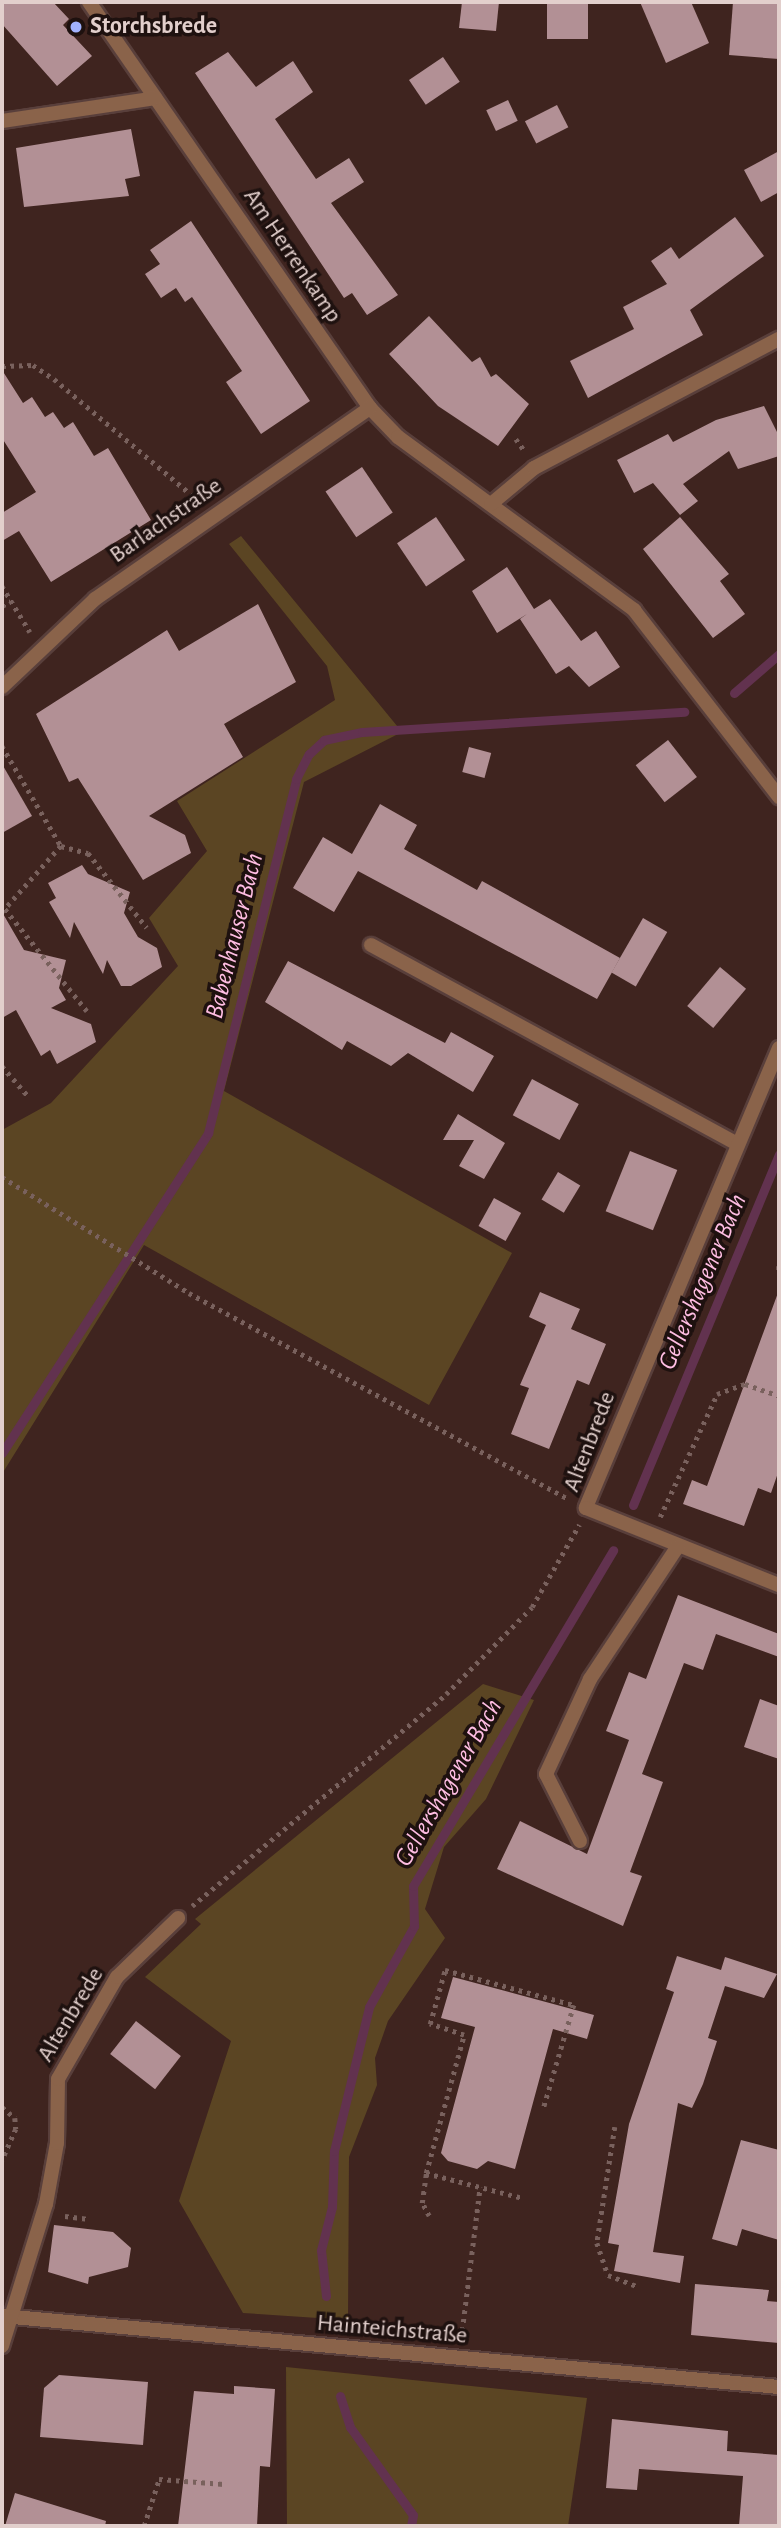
<!DOCTYPE html>
<meta charset="utf-8">
<style>
body{margin:0}
#map{position:relative;width:781px;height:2528px;overflow:hidden;background:#3f241f;font-family:"Alegreya Sans",sans-serif}
div>[style]{position:absolute}
.green>*{inset:0;background:#5b4523}
.stream>*{height:9px;margin:-4.5px;padding:0 4.5px;transform-origin:4.5px;border-radius:4.5px;background:#62324f}
.building>*{inset:0;background:#b29095;transform-origin:0 0}
.path>*{height:4.5px;margin-top:-2.25px;transform-origin:0;background:repeating-linear-gradient(90deg,#79615d 0 3.5px,transparent 0 8.5px)}
.roads{filter:drop-shadow(2px 0 #593f3b) drop-shadow(-2px 0 #593f3b) drop-shadow(0 2px #593f3b) drop-shadow(0 -2px #593f3b)}
.street>*{height:14px;margin:-7px;padding:0 7px;transform-origin:7px;border-radius:7px;background:#8a634a}
.dots>*{width:19px;height:19px;translate:-50% -50%;box-sizing:border-box;border:4px solid #1e110f;border-radius:50%}
span{translate:-50% -50%;white-space:nowrap;text-align:center;line-height:1.15;-webkit-text-stroke:7px #1e110f;paint-order:stroke}
.poi-label{font-size:24px;color:#e2cfcc;font-weight:700}
.left{translate:0 -50%;text-align:left}
.street-label{font-size:24px;color:#e2cfcc}
.water-label{font-size:26px;color:#febde2;font-style:italic}
.frame{position:absolute;inset:0;border:4px solid #e2cfcc;pointer-events:none}
</style>
<div id="map">
<div class="green">
<i style="clip-path:polygon(241px 536px,402px 732px,304px 782px,224px 1091px,512px 1253px,429px 1405px,144px 1245px,2px 1474px,2px 1130px,51px 1103px,178px 966px,149px 918px,207px 851px,177px 801px,335px 700px,327px 666px,229px 544px)"></i>
<i style="clip-path:polygon(483px 1684px,534px 1700px,486px 1799px,444px 1847px,425px 1909px,445px 1938px,388px 2021px,375px 2058px,377px 2085px,349px 2157px,348px 2320px,243px 2313px,179px 2201px,231px 2041px,145px 1977px,201px 1924px,195px 1919px)"></i>
<i style="clip-path:polygon(286px 2367px,587px 2398px,568px 2526px,287px 2526px)"></i>
</div>
<div class="stream">
<i style="left:734px;top:693px;width:60px;rotate:-40.9deg"></i>
<i style="left:2px;top:1453px;width:381px;rotate:-57.2deg"></i>
<i style="left:208px;top:1133px;width:365px;rotate:-76deg"></i>
<i style="left:296px;top:779px;width:28px;rotate:-63deg"></i>
<i style="left:309px;top:754px;width:21px;rotate:-43deg"></i>
<i style="left:324px;top:740px;width:39px;rotate:-12deg"></i>
<i style="left:362px;top:732px;width:323px;rotate:-3.6deg"></i>
<i style="left:633px;top:1505px;width:380px;rotate:-67.4deg"></i>
<i style="left:326px;top:2296px;width:46px;rotate:-96.2deg"></i>
<i style="left:321px;top:2250px;width:44px;rotate:-75.7deg"></i>
<i style="left:332px;top:2207px;width:56px;rotate:-88deg"></i>
<i style="left:334px;top:2151px;width:148px;rotate:-76.3deg"></i>
<i style="left:369px;top:2007px;width:93px;rotate:-60.9deg"></i>
<i style="left:414px;top:1926px;width:40px;rotate:-91.4deg"></i>
<i style="left:413px;top:1886px;width:391px;rotate:-59.2deg"></i>
<i style="left:340px;top:2396px;width:33px;rotate:72deg"></i>
<i style="left:350px;top:2427px;width:108px;rotate:54.4deg"></i>
<i style="left:413px;top:2515px;width:11px;rotate:100deg"></i>
</div>
<div class="building">
<i style="clip-path:polygon(2px 2px,53px 2px,69px 19px,63px 25px,92px 56px,57px 86px,2px 24px)"></i>
<i style="clip-path:polygon(462px 2px,499px 2px,496px 31px,459px 28px)"></i>
<i style="left:547px;top:2px;width:41px;height:37px"></i>
<i style="clip-path:polygon(640px 2px,691px 2px,709px 43px,666px 63px)"></i>
<i style="clip-path:polygon(733px 2px,779px 2px,779px 59px,729px 55px)"></i>
<i style="clip-path:polygon(228px 52px,256px 87px,293px 61px,313px 92px,275px 119px,316px 179px,349px 158px,364px 182px,331px 203px,398px 295px,367px 315px,352px 293px,344px 298px,195px 73px)"></i>
<i style="left:443px;top:57px;width:30px;height:41px;rotate:56deg"></i>
<i style="left:508px;top:100px;width:23px;height:24px;rotate:65deg"></i>
<i style="left:557px;top:105px;width:25px;height:36px;rotate:63deg"></i>
<i style="clip-path:polygon(131px 129px,140px 176px,125px 179px,129px 196px,24px 207px,16px 148px)"></i>
<i style="clip-path:polygon(779px 151px,779px 192px,761px 202px,744px 170px)"></i>
<i style="clip-path:polygon(735px 217px,764px 256px,690px 310px,703px 335px,588px 398px,570px 361px,634px 329px,623px 307px,667px 284px,651px 261px,671px 247px,679px 259px)"></i>
<i style="clip-path:polygon(191px 221px,310px 401px,261px 434px,226px 382px,242px 371px,192px 297px,185px 302px,176px 288px,161px 298px,145px 274px,160px 264px,150px 250px)"></i>
<i style="clip-path:polygon(429px 316px,472px 362px,480px 357px,491px 377px,496px 374px,529px 404px,498px 446px,438px 406px,389px 354px)"></i>
<i style="clip-path:polygon(2px 370px,23px 403px,32px 397px,45px 417px,53px 412px,64px 428px,73px 422px,94px 456px,108px 448px,151px 520px,51px 582px,19px 531px,2px 541px,2px 513px,36px 492px,2px 438px)"></i>
<i style="clip-path:polygon(764px 406px,779px 436px,779px 456px,738px 469px,729px 451px,683px 484px,698px 501px,680px 515px,653px 483px,634px 493px,617px 460px,668px 434px,673px 442px,716px 420px)"></i>
<i style="left:362px;top:467px;width:55px;height:44px;rotate:56deg"></i>
<i style="left:436px;top:517px;width:52px;height:47px;rotate:56deg"></i>
<i style="clip-path:polygon(680px 517px,729px 574px,720px 581px,745px 614px,713px 638px,643px 549px)"></i>
<i style="clip-path:polygon(507px 567px,534px 609px,550px 599px,581px 641px,596px 631px,620px 667px,589px 687px,569px 666px,556px 674px,520px 619px,527px 614px,497px 633px,472px 591px)"></i>
<i style="clip-path:polygon(258px 604px,296px 682px,224px 724px,243px 757px,149px 816px,185px 835px,191px 853px,143px 880px,78px 778px,69px 782px,36px 714px,167px 630px,179px 651px)"></i>
<i style="left:668px;top:740px;width:47px;height:41px;rotate:52deg"></i>
<i style="left:469px;top:747px;width:23px;height:26px;rotate:15deg"></i>
<i style="clip-path:polygon(2px 764px,32px 816px,2px 833px)"></i>
<i style="clip-path:polygon(380px 804px,417px 825px,404px 849px,477px 890px,482px 881px,620px 958px,597px 999px,358px 871px,334px 912px,293px 888px,323px 837px,352px 854px)"></i>
<i style="clip-path:polygon(82px 865px,88px 874px,130px 892px,124px 913px,138px 937px,157px 948px,162px 967px,131px 986px,121px 986px,107px 960px,103px 974px,74px 922px,70px 938px,49px 902px,56px 898px,48px 883px)"></i>
<i style="clip-path:polygon(2px 912px,24px 950px,66px 960px,59px 988px,66px 1000px,51px 1008px,91px 1024px,96px 1042px,57px 1064px,50px 1050px,41px 1056px,16px 1010px,2px 1018px)"></i>
<i style="left:643px;top:918px;width:28px;height:63px;rotate:30deg"></i>
<i style="clip-path:polygon(288px 961px,445px 1043px,451px 1032px,494px 1056px,473px 1092px,408px 1053px,391px 1066px,347px 1041px,342px 1050px,265px 1002px)"></i>
<i style="left:720px;top:967px;width:34px;height:51px;rotate:40deg"></i>
<i style="left:532px;top:1079px;width:53px;height:41px;rotate:28deg"></i>
<i style="clip-path:polygon(458px 1114px,505px 1143px,484px 1179px,459px 1166px,474px 1140px,443px 1140px)"></i>
<i style="left:630px;top:1151px;width:51px;height:65px;rotate:22deg"></i>
<i style="left:558px;top:1172px;width:26px;height:32px;rotate:31deg"></i>
<i style="left:494px;top:1198px;width:31px;height:32px;rotate:29deg"></i>
<i style="clip-path:polygon(779px 1290px,779px 1470px,771px 1493px,758px 1488px,744px 1526px,683px 1504px,692px 1480px,707px 1486px)"></i>
<i style="clip-path:polygon(540px 1292px,580px 1309px,571px 1329px,606px 1344px,589px 1385px,577px 1380px,549px 1449px,511px 1434px,529px 1388px,520px 1385px,546px 1325px,529px 1317px)"></i>
<i style="clip-path:polygon(678px 1595px,779px 1634px,779px 1657px,716px 1634px,703px 1670px,684px 1663px,642px 1774px,663px 1782px,630px 1872px,642px 1876px,623px 1926px,497px 1869px,520px 1821px,587px 1854px,629px 1740px,606px 1731px,629px 1672px,646px 1679px)"></i>
<i style="clip-path:polygon(760px 1699px,779px 1706px,779px 1759px,744px 1747px)"></i>
<i style="clip-path:polygon(677px 1956px,721px 1970px,725px 1957px,777px 1974px,764px 1998px,725px 1986px,708px 2038px,717px 2041px,703px 2084px,692px 2108px,678px 2103px,653px 2252px,684px 2256px,680px 2283px,614px 2271px,619px 2245px,608px 2243px,629px 2124px,674px 1992px,666px 1989px)"></i>
<i style="clip-path:polygon(453px 1977px,594px 2015px,587px 2039px,553px 2029px,515px 2169px,488px 2161px,477px 2169px,448px 2161px,441px 2153px,475px 2027px,441px 2018px)"></i>
<i style="left:136px;top:2021px;width:57px;height:42px;rotate:38deg"></i>
<i style="clip-path:polygon(741px 2140px,779px 2150px,779px 2240px,742px 2229px,737px 2246px,712px 2239px)"></i>
<i style="clip-path:polygon(54px 2225px,113px 2232px,131px 2248px,128px 2267px,89px 2277px,88px 2284px,48px 2272px)"></i>
<i style="clip-path:polygon(695px 2284px,769px 2290px,767px 2301px,779px 2302px,779px 2343px,691px 2335px)"></i>
<i style="clip-path:polygon(59px 2375px,148px 2382px,143px 2445px,40px 2437px,44px 2388px)"></i>
<i style="clip-path:polygon(234px 2386px,275px 2389px,270px 2467px,260px 2466px,257px 2526px,178px 2526px,194px 2391px,234px 2394px)"></i>
<i style="clip-path:polygon(612px 2419px,728px 2431px,727px 2451px,779px 2455px,779px 2526px,739px 2526px,743px 2476px,639px 2469px,637px 2490px,606px 2488px)"></i>
<i style="clip-path:polygon(15px 2493px,106px 2521px,105px 2526px,5px 2526px)"></i>
</div>
<div class="path">
<i style="left:2px;top:366px;width:31px;rotate:-2deg"></i>
<i style="left:33px;top:365px;width:25px;rotate:34deg"></i>
<i style="left:54px;top:379px;width:191px;rotate:40.1deg"></i>
<i style="left:516px;top:439px;width:14px;rotate:54deg"></i>
<i style="left:2px;top:586px;width:54px;rotate:58.7deg"></i>
<i style="left:2px;top:606px;width:10px;rotate:-29deg"></i>
<i style="left:2px;top:746px;width:116px;rotate:59.5deg"></i>
<i style="left:61px;top:846px;width:28px;rotate:15deg"></i>
<i style="left:88px;top:853px;width:95px;rotate:51.8deg"></i>
<i style="left:61px;top:846px;width:84px;rotate:131.6deg"></i>
<i style="left:5px;top:909px;width:131px;rotate:51.2deg"></i>
<i style="left:2px;top:1066px;width:38px;rotate:49deg"></i>
<i style="left:2px;top:1177px;width:220px;rotate:31.8deg"></i>
<i style="left:189px;top:1293px;width:430px;rotate:28.5deg"></i>
<i style="left:779px;top:1266px;width:6px;rotate:90deg"></i>
<i style="left:660px;top:1517px;width:136px;rotate:-65.1deg"></i>
<i style="left:717px;top:1394px;width:30px;rotate:-20deg"></i>
<i style="left:745px;top:1384px;width:36px;rotate:19deg"></i>
<i style="left:192px;top:1906px;width:331px;rotate:-39.8deg"></i>
<i style="left:446px;top:1694px;width:122px;rotate:-45.3deg"></i>
<i style="left:532px;top:1607px;width:95px;rotate:-60.2deg"></i>
<i style="left:2px;top:2107px;width:17px;rotate:40deg"></i>
<i style="left:15px;top:2118px;width:11px;rotate:85deg"></i>
<i style="left:16px;top:2129px;width:34px;rotate:114deg"></i>
<i style="left:615px;top:2127px;width:117px;rotate:98.8deg"></i>
<i style="left:597px;top:2243px;width:34px;rotate:71deg"></i>
<i style="left:608px;top:2275px;width:33px;rotate:21deg"></i>
<i style="left:426px;top:2173px;width:100px;rotate:14.5deg"></i>
<i style="left:65px;top:2216px;width:24px;rotate:7deg"></i>
<i style="left:429px;top:2216px;width:15px;rotate:-118deg"></i>
<i style="left:422px;top:2203px;width:30px;rotate:-82deg"></i>
<i style="left:426px;top:2173px;width:143px;rotate:-74.6deg"></i>
<i style="left:464px;top:2035px;width:36px;rotate:-162deg"></i>
<i style="left:430px;top:2024px;width:56px;rotate:-74.5deg"></i>
<i style="left:445px;top:1970px;width:134px;rotate:15.2deg"></i>
<i style="left:574px;top:2005px;width:106px;rotate:106.4deg"></i>
<i style="left:461px;top:2339px;width:153px;rotate:-82.9deg"></i>
<i style="left:144px;top:2526px;width:49px;rotate:-72.3deg"></i>
<i style="left:159px;top:2479px;width:65px;rotate:4.4deg"></i>
</div>
<div class="roads">
<div class="street">
<i style="left:89px;top:2px;width:494px;rotate:55.3deg"></i>
<i style="left:370px;top:408px;width:40px;rotate:46deg"></i>
<i style="left:398px;top:437px;width:293px;rotate:36.2deg"></i>
<i style="left:634px;top:610px;width:237px;rotate:52.2deg"></i>
<i style="left:2px;top:121px;width:155px;rotate:-8.5deg"></i>
<i style="left:491px;top:504px;width:56px;rotate:-39.9deg"></i>
<i style="left:534px;top:468px;width:277px;rotate:-27.8deg"></i>
<i style="left:2px;top:687px;width:128px;rotate:-43.4deg"></i>
<i style="left:95px;top:599px;width:335px;rotate:-34.8deg"></i>
<i style="left:371px;top:945px;width:417px;rotate:28.5deg"></i>
<i style="left:779px;top:1048px;width:499px;rotate:112.8deg"></i>
<i style="left:586px;top:1508px;width:208px;rotate:21.8deg"></i>
<i style="left:580px;top:1841px;width:75px;rotate:-116.9deg"></i>
<i style="left:546px;top:1774px;width:105px;rotate:-65.1deg"></i>
<i style="left:590px;top:1679px;width:159px;rotate:-56.5deg"></i>
<i style="left:2px;top:2316px;width:780px;rotate:5.22deg"></i>
<i style="left:2px;top:2346px;width:149px;rotate:-72.8deg"></i>
<i style="left:46px;top:2204px;width:62px;rotate:-79.8deg"></i>
<i style="left:57px;top:2143px;width:64px;rotate:-89.1deg"></i>
<i style="left:58px;top:2079px;width:118px;rotate:-60deg"></i>
<i style="left:117px;top:1977px;width:85px;rotate:-44deg"></i>
</div>
</div>
<div class="dots">
<i style="left:76px;top:27px;background:#a2b2fd"></i>
</div>
<div class="poi-label">
<span class="left" style="left:90px;top:27px">Storchsbrede</span>
</div>
<div class="street-label">
<span style="left:292px;top:256px;rotate:56deg">Am Herrenkamp</span>
<span style="left:166px;top:521px;rotate:-35deg">Barlachstraße</span>
<span style="left:590px;top:1442px;rotate:-69deg">Altenbrede</span>
<span style="left:71px;top:2015px;rotate:-59deg">Altenbrede</span>
<span style="left:392px;top:2330px;rotate:5deg">Hainteichstraße</span>
</div>
<div class="water-label">
<span style="left:235px;top:936px;rotate:-76deg">Babenhauser Bach</span>
<span style="left:703px;top:1282px;rotate:-67deg">Gellershagener Bach</span>
<span style="left:449px;top:1783px;rotate:-60deg">Gellershagener Bach</span>
</div>
<div class="frame"></div>
</div>
